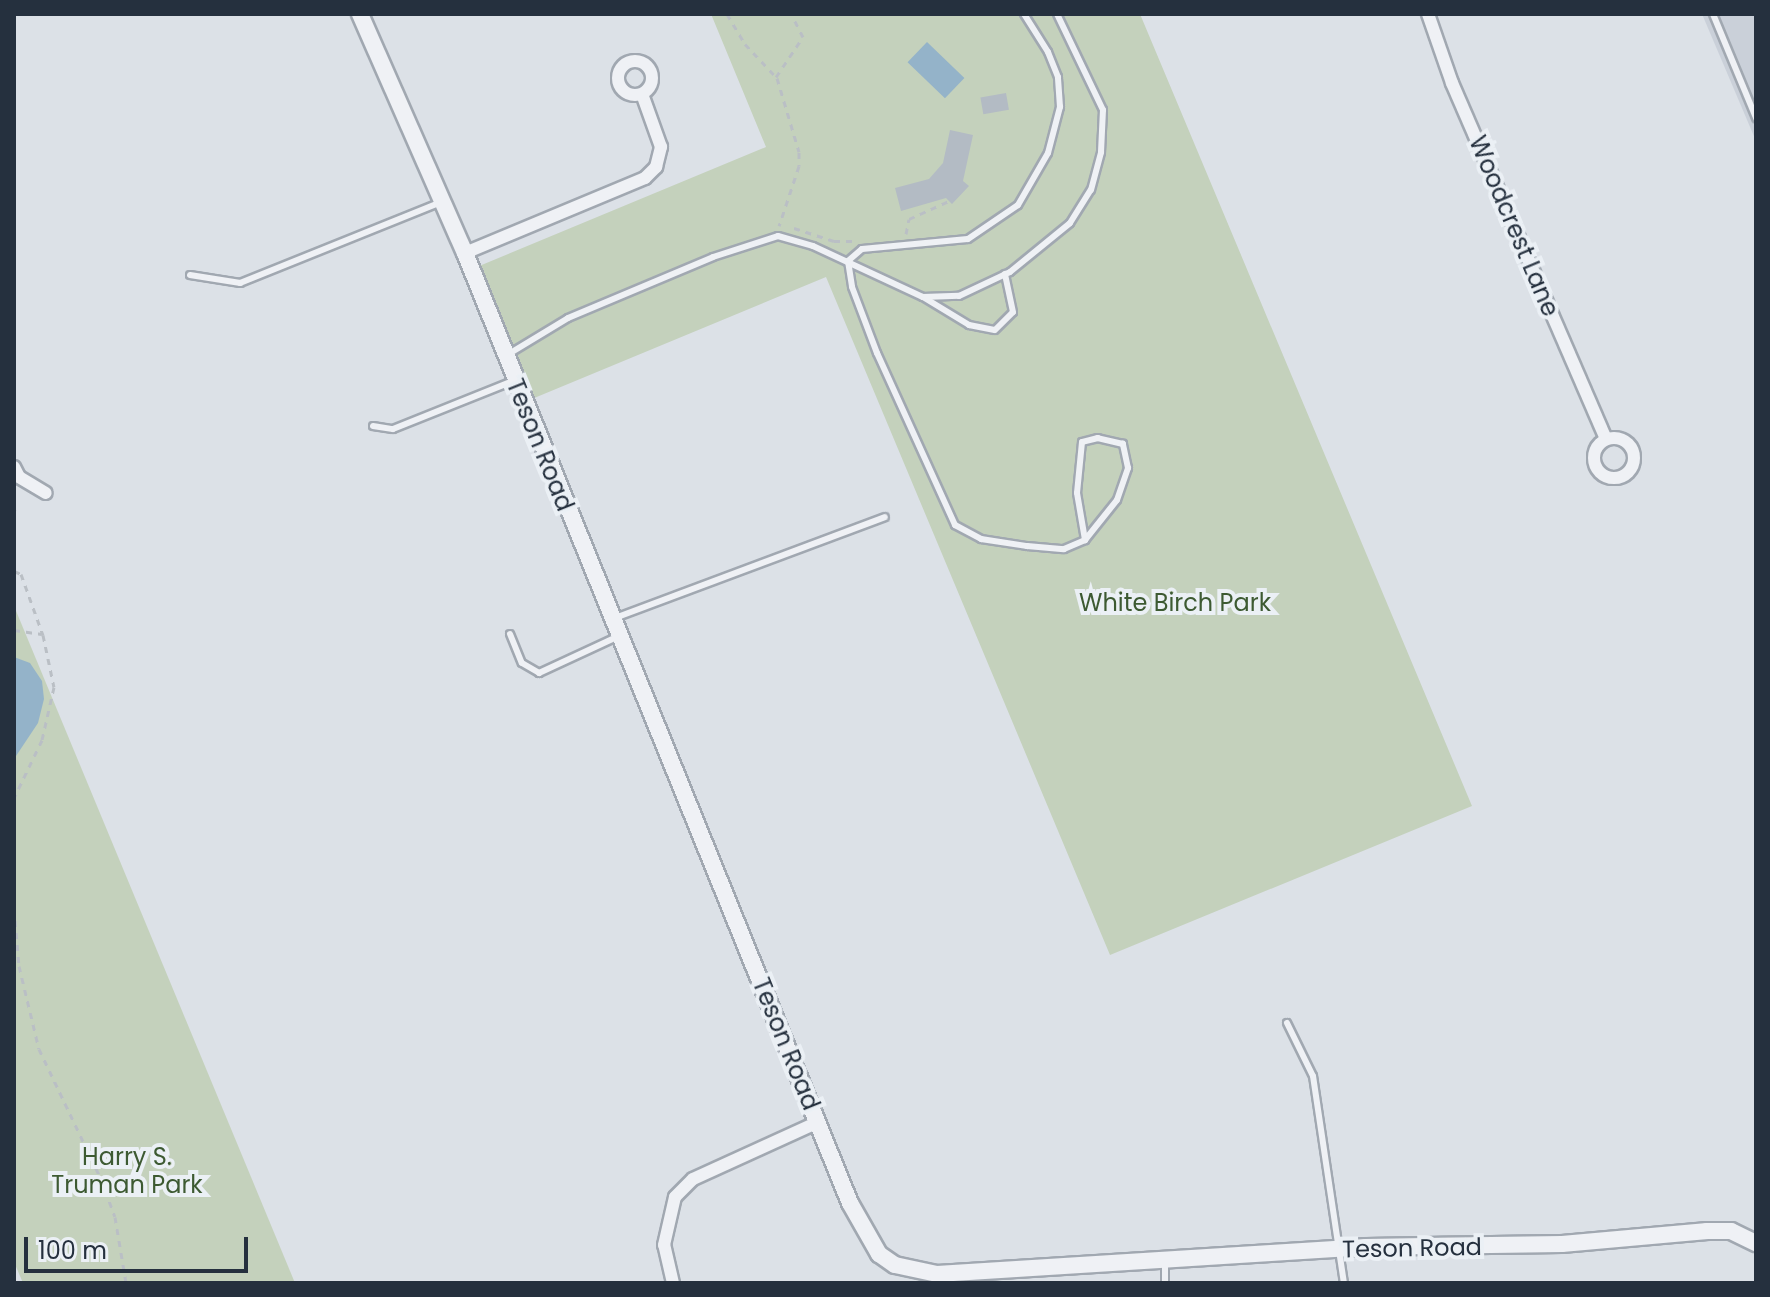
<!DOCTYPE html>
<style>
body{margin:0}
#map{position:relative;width:1770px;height:1297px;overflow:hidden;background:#dce1e7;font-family:Poppins,sans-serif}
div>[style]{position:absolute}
.built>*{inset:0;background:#cad0d9}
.green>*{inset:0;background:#c4d1bc}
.water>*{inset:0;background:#94b3c9;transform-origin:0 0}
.building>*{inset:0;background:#b3bbc4;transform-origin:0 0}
.path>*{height:3px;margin-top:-1.5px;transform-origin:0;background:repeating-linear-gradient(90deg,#babfc5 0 6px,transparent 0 12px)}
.roads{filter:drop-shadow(2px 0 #a1a8b1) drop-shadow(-2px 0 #a1a8b1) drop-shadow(0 2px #a1a8b1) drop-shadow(0 -2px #a1a8b1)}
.service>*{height:6px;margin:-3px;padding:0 3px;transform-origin:3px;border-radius:3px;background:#eff1f5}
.minor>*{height:12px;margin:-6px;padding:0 6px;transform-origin:6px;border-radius:6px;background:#eff1f5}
.minor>.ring{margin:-6px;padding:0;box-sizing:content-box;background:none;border:12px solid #eff1f5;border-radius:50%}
.tertiary>*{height:16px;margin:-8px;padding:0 8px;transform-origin:8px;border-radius:8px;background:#eff1f5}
span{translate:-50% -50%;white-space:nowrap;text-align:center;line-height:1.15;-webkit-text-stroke:8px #ebf0f5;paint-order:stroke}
.street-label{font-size:24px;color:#25303e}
.park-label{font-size:24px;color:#3d5a32}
.frame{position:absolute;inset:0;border:16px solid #25303e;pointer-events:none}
.scale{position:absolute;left:24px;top:1237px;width:224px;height:36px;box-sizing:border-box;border:4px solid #25303e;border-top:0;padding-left:10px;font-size:24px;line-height:28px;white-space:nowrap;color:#25303e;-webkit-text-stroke:6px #ebf0f5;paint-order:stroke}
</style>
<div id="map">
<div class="built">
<i style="clip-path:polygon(1702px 14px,1756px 14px,1756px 141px)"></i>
</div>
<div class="green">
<i style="clip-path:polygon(711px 14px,1140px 14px,1472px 806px,1110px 955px,826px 277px,527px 401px,472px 269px,766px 147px)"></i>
<i style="clip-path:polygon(14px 606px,295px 1283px,23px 1283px,14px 1262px)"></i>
</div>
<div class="water">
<i style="left:927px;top:42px;width:52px;height:28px;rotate:44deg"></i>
<i style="clip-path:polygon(14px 657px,30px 663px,42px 681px,44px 699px,38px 723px,14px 759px)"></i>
</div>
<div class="building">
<i style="left:1006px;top:93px;width:17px;height:26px;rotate:80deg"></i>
<i style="clip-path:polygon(950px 130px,973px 135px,963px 181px,969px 186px,952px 204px,946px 198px,901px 211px,895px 188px,929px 179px,943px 163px)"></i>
</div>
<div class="path">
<i style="left:727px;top:14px;width:35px;rotate:59deg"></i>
<i style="left:745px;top:44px;width:47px;rotate:46.7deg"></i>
<i style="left:777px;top:78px;width:77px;rotate:73.4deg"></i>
<i style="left:799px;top:152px;width:14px;rotate:90deg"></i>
<i style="left:799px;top:166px;width:63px;rotate:108.4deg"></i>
<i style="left:776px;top:77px;width:48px;rotate:-56deg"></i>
<i style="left:803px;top:37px;width:20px;rotate:-117deg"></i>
<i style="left:794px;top:228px;width:42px;rotate:18deg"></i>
<i style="left:834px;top:241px;width:22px"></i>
<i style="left:906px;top:234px;width:15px;rotate:-79deg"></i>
<i style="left:909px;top:219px;width:44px;rotate:-24.2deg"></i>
<i style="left:14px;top:510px;width:2px;rotate:-27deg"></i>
<i style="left:14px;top:571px;width:8px;rotate:23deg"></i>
<i style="left:21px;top:574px;width:65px;rotate:70.2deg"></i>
<i style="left:43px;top:635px;width:53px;rotate:78.1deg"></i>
<i style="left:54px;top:687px;width:54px;rotate:102.8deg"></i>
<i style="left:42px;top:740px;width:64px;rotate:115.8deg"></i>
<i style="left:14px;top:630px;width:28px;rotate:8deg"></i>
<i style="left:14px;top:909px;width:57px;rotate:85deg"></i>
<i style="left:19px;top:966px;width:85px;rotate:76.5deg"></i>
<i style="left:39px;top:1049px;width:144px;rotate:64.5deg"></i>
<i style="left:101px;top:1179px;width:40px;rotate:69.8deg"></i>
<i style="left:115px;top:1217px;width:67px;rotate:80.5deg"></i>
</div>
<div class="roads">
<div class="service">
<i style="left:1713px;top:14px;width:113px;rotate:67.5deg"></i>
<i style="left:848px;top:261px;width:26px;rotate:81deg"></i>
<i style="left:852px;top:287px;width:71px;rotate:69.3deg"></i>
<i style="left:877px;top:353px;width:189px;rotate:65.6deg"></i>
<i style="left:955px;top:525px;width:30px;rotate:28deg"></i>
<i style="left:981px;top:539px;width:47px;rotate:8.7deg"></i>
<i style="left:1027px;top:546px;width:37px;rotate:5deg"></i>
<i style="left:1064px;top:549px;width:23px;rotate:-23deg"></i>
<i style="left:1085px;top:540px;width:51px;rotate:-51.3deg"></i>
<i style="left:1117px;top:500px;width:34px;rotate:-71deg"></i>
<i style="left:1128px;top:468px;width:25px;rotate:-102deg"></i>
<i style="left:1123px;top:444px;width:26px;rotate:-167deg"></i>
<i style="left:1098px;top:438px;width:16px;rotate:166deg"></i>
<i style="left:1082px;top:442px;width:51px;rotate:95.6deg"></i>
<i style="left:1077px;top:493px;width:48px;rotate:80.3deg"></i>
<i style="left:848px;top:261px;width:18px;rotate:-41deg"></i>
<i style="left:862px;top:249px;width:106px;rotate:-5.4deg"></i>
<i style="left:968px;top:239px;width:60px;rotate:-34.2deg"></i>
<i style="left:1018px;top:205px;width:60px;rotate:-60deg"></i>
<i style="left:1048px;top:153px;width:48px;rotate:-75.4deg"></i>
<i style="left:1060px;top:107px;width:30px;rotate:-94deg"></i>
<i style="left:1058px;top:77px;width:27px;rotate:-112deg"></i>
<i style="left:1048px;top:52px;width:45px;rotate:-122.3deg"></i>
<i style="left:190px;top:275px;width:51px;rotate:9.1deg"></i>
<i style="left:240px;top:283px;width:217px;rotate:-21.9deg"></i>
<i style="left:923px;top:297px;width:54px;rotate:31.3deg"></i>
<i style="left:969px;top:325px;width:26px;rotate:11deg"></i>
<i style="left:995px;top:330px;width:25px;rotate:-45deg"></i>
<i style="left:1013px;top:312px;width:39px;rotate:-102deg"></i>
<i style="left:507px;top:355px;width:71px;rotate:-31.2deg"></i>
<i style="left:568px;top:318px;width:157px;rotate:-22.8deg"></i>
<i style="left:713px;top:257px;width:68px;rotate:-17.9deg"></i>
<i style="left:778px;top:236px;width:36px;rotate:16deg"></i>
<i style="left:813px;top:246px;width:121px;rotate:24.9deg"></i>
<i style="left:923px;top:297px;width:36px;rotate:-2deg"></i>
<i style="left:959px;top:296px;width:56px;rotate:-25.2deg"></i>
<i style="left:1010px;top:272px;width:77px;rotate:-39.2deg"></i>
<i style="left:1070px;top:223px;width:39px;rotate:-58deg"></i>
<i style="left:1091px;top:190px;width:39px;rotate:-75deg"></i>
<i style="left:1101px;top:152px;width:42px;rotate:-87.3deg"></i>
<i style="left:1103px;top:110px;width:106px;rotate:-115.6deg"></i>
<i style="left:373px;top:426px;width:20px;rotate:9deg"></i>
<i style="left:393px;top:429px;width:129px;rotate:-21.8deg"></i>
<i style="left:615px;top:618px;width:288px;rotate:-20.5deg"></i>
<i style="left:510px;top:634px;width:31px;rotate:68deg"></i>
<i style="left:522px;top:663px;width:20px;rotate:30deg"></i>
<i style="left:539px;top:673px;width:88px;rotate:-24.8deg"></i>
<i style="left:1287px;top:1023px;width:59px;rotate:63.9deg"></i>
<i style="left:1313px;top:1076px;width:209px;rotate:81.5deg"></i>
<i style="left:1165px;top:1283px;width:20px;rotate:-90deg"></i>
</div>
<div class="minor">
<i style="left:1428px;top:14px;width:73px;rotate:70.8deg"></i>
<i style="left:1452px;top:83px;width:386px;rotate:66.6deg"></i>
<i class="ring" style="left:618px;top:61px;width:22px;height:22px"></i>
<i style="left:465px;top:253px;width:195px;rotate:-22.6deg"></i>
<i style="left:645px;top:178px;width:16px;rotate:-45deg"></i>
<i style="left:656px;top:167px;width:21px;rotate:-76deg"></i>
<i style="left:661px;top:147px;width:56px;rotate:-109.7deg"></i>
<i class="ring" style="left:1594px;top:438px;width:28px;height:28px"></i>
<i style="left:14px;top:467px;width:11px;rotate:63deg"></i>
<i style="left:19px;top:477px;width:31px;rotate:31deg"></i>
<i style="left:673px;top:1283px;width:39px;rotate:-103deg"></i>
<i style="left:664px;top:1245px;width:49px;rotate:-77.1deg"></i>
<i style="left:675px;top:1197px;width:25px;rotate:-45deg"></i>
<i style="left:693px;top:1179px;width:137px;rotate:-24.5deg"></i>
</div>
<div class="tertiary">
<i style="left:360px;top:14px;width:261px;rotate:66.3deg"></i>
<i style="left:465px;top:253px;width:1025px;rotate:67.94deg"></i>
<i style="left:850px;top:1203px;width:59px;rotate:60.4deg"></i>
<i style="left:879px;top:1254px;width:19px;rotate:35deg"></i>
<i style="left:895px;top:1265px;width:43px;rotate:12.1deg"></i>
<i style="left:937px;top:1274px;width:430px;rotate:-3.6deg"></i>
<i style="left:1366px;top:1247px;width:196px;rotate:-0.9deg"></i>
<i style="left:1562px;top:1244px;width:146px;rotate:-5.1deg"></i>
<i style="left:1707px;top:1231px;width:24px"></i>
<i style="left:1731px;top:1231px;width:28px;rotate:26deg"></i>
</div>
</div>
<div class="street-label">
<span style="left:1514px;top:226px;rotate:67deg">Woodcrest Lane</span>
<span style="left:540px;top:445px;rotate:68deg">Teson Road</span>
<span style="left:786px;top:1044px;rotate:68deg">Teson Road</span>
<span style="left:1412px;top:1248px;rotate:-1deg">Teson Road</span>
</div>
<div class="park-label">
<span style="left:1175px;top:603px">White Birch Park</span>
<span style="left:127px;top:1171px">Harry S.<br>Truman Park</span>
</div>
<div class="frame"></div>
<div class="scale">100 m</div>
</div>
